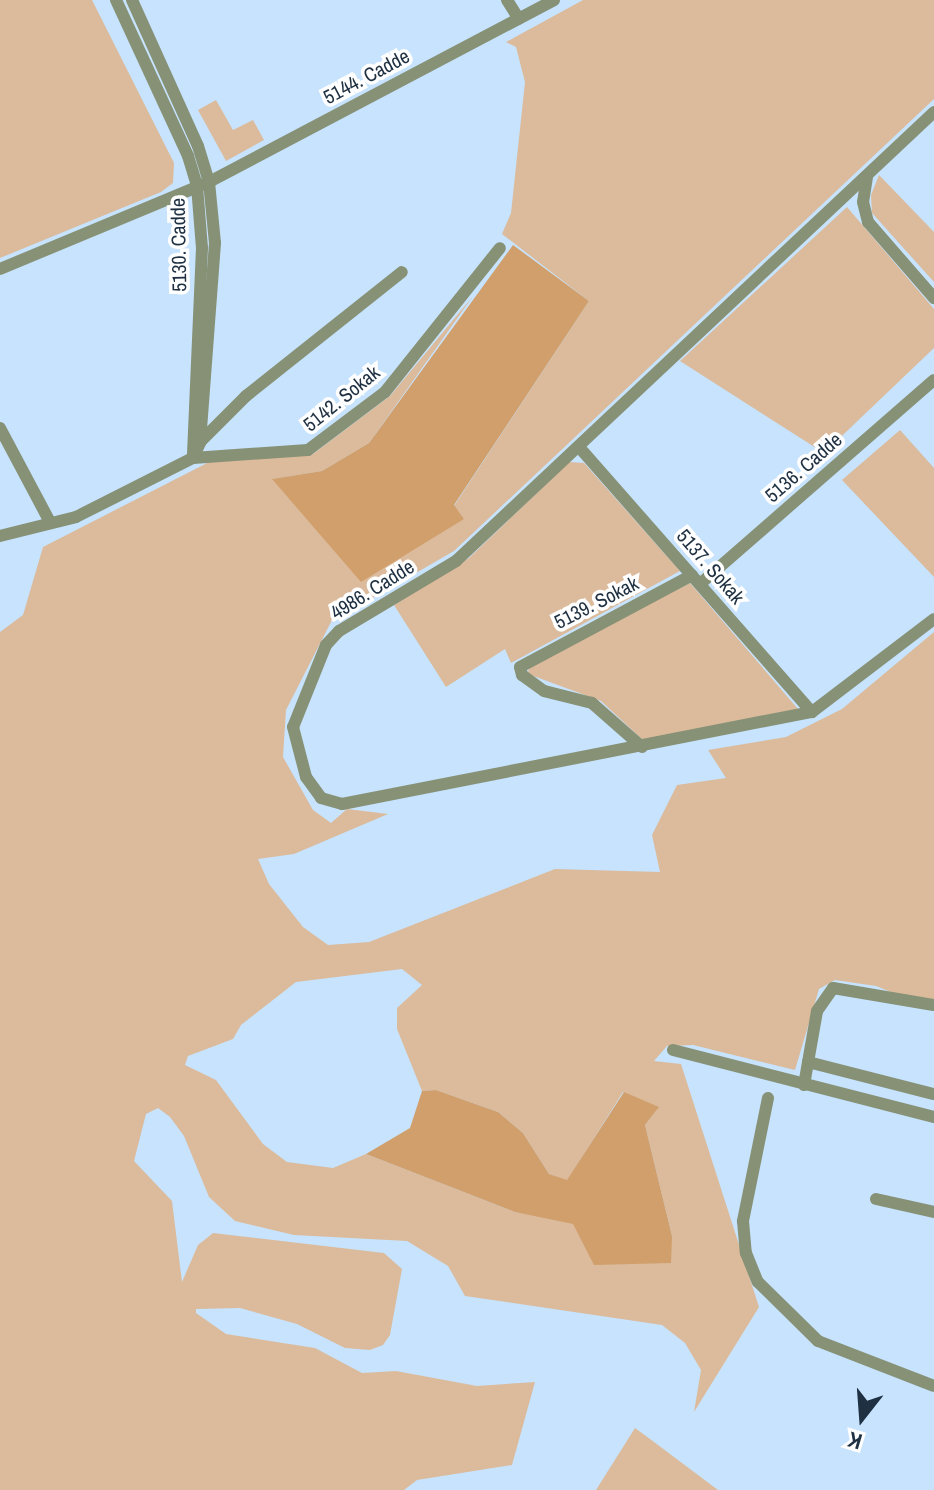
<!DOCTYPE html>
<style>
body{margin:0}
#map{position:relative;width:934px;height:1490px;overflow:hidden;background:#c7e3fd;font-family:"Archivo Narrow",sans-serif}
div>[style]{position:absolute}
.green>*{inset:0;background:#dbbb9c}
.forest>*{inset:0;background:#d19f6c}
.minor>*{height:12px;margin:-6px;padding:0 6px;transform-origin:6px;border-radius:6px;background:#869176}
span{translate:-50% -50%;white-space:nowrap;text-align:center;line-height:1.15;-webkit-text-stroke:7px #fff;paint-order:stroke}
.street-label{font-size:20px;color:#1e3041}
.north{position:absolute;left:822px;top:1378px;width:80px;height:80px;-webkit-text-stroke:6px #fff;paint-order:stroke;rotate:197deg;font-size:22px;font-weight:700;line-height:32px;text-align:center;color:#1e3041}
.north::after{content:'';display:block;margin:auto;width:28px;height:36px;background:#1e3041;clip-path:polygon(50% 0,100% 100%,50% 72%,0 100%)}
</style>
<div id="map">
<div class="green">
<i style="clip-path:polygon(0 0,92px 0,174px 163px,173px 183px,161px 192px,0 258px)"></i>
<i style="clip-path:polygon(evenodd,583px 0,934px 0,934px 99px,454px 551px,331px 622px,286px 710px,283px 757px,313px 810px,331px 823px,347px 809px,388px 814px,294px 854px,258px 859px,269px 884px,303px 927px,328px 945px,369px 942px,555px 869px,660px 872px,652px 835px,677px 785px,726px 778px,708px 750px,786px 737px,842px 709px,934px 632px,934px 1002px,918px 1003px,876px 986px,835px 980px,819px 989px,795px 1070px,693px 1045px,667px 1046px,654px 1061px,681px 1064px,759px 1307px,694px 1412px,701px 1370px,685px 1343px,662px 1325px,465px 1296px,448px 1266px,407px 1241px,294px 1235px,235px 1221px,209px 1197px,184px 1136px,170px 1117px,158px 1108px,146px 1114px,134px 1161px,172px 1201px,182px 1282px,198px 1245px,213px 1233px,384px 1253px,402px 1269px,390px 1335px,383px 1345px,370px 1350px,345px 1348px,297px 1324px,240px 1308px,196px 1309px,196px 1313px,226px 1334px,315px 1348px,362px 1373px,396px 1371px,477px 1386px,535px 1382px,512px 1465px,417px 1480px,404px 1490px,0 1490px,0 632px,23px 615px,43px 547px,211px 461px,313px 454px,390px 396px,473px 296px,369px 443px,322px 471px,273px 479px,464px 519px,454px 506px,589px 301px,502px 234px,511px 213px,525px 82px,516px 47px,506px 42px,583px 0,402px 969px,422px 985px,397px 1008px,397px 1029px,422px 1091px,436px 1090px,498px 1112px,523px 1133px,549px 1174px,567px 1181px,623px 1092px,658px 1108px,645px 1125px,672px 1236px,515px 1212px,366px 1154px,333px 1168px,287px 1162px,263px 1144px,216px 1080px,185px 1065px,188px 1056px,233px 1039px,241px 1025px,296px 982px,402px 969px)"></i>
<i style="clip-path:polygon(216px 100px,233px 130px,253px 120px,264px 140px,226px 161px,198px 110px)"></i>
<i style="clip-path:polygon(879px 175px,934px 232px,934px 282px,872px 213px,871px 195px)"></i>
<i style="clip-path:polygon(847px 207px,934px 309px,934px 348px,824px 453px,680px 361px)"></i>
<i style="clip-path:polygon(900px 430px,934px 468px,934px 577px,842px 480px)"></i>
<i style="clip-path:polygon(569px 462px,584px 463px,680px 571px,511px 663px,505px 649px,446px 687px,394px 605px,469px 558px)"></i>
<i style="clip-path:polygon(690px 583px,798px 709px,645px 742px,601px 701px,528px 674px,529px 665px)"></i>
<i style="clip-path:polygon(635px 1428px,650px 1439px,718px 1490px,596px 1490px)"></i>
</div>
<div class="forest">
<i style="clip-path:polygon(513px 245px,589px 301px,454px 505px,464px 519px,361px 582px,272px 479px,322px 471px,369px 443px)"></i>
<i style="clip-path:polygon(436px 1090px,498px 1112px,523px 1133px,549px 1174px,567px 1180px,624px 1092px,659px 1107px,645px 1125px,672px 1236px,671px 1263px,594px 1265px,573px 1224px,515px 1212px,366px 1154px,410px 1128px,422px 1091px)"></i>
</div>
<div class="minor">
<i style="left:116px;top:0;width:172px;rotate:65.2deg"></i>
<i style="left:188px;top:156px;width:31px;rotate:73deg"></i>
<i style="left:197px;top:186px;width:62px;rotate:85.4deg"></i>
<i style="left:202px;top:248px;width:210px;rotate:92.5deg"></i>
<i style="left:193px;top:458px;width:115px;rotate:-4deg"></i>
<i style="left:308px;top:450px;width:96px;rotate:-37deg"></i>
<i style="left:385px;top:392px;width:184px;rotate:-51.4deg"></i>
<i style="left:132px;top:0;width:160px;rotate:65.7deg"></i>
<i style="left:198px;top:146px;width:38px;rotate:73deg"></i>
<i style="left:209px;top:182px;width:61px;rotate:84.4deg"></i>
<i style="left:215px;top:243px;width:188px;rotate:94.3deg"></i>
<i style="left:507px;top:0;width:22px;rotate:58deg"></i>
<i style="left:934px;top:112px;width:656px;rotate:136.79deg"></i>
<i style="left:456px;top:561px;width:136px;rotate:149.1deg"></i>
<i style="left:339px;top:631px;width:19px;rotate:133deg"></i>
<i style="left:326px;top:645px;width:88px;rotate:111.9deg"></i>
<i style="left:293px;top:727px;width:52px;rotate:75.4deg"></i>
<i style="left:306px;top:777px;width:26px;rotate:54deg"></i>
<i style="left:321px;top:798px;width:22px;rotate:16deg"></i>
<i style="left:342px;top:804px;width:479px;rotate:-11.1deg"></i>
<i style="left:812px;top:712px;width:153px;rotate:-37.3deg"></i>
<i style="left:867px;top:177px;width:25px;rotate:99deg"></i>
<i style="left:863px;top:202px;width:21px;rotate:76deg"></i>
<i style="left:868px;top:222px;width:101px;rotate:49deg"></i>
<i style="left:0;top:269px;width:226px;rotate:-22.6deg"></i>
<i style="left:209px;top:182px;width:390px;rotate:-27.8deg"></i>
<i style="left:0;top:428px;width:104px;rotate:62deg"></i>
<i style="left:579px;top:447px;width:353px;rotate:48.7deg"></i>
<i style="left:0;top:536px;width:78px;rotate:-14deg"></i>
<i style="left:76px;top:517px;width:131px;rotate:-26.8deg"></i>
<i style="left:193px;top:458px;width:19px;rotate:-65deg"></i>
<i style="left:201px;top:441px;width:64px;rotate:-45deg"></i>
<i style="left:246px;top:396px;width:199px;rotate:-38.5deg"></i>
<i style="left:700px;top:584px;width:310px;rotate:-41.1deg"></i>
<i style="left:642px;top:747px;width:67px;rotate:-138.7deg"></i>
<i style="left:592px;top:703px;width:49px;rotate:-166deg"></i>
<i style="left:544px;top:691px;width:27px;rotate:-144deg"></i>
<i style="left:522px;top:675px;width:8px;rotate:-104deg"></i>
<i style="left:520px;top:667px;width:195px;rotate:-28.1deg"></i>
<i style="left:673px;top:1050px;width:269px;rotate:14.4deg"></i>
<i style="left:808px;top:1062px;width:130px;rotate:14.3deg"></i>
<i style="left:804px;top:1085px;width:75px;rotate:-80deg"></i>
<i style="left:817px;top:1011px;width:28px;rotate:-55deg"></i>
<i style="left:833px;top:988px;width:102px;rotate:9.6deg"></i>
<i style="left:768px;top:1098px;width:126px;rotate:101.5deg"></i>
<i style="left:743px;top:1221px;width:32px;rotate:85deg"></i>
<i style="left:746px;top:1253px;width:31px;rotate:68deg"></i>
<i style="left:758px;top:1282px;width:84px;rotate:44.5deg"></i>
<i style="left:818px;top:1341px;width:124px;rotate:21.2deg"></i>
<i style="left:876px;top:1199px;width:59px;rotate:12.6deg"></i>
</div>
<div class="street-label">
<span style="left:366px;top:76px;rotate:-28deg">5144. Cadde</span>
<span style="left:178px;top:245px;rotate:-91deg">5130. Cadde</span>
<span style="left:341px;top:398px;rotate:-39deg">5142. Sokak</span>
<span style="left:803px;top:467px;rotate:-41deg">5136. Cadde</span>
<span style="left:711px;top:566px;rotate:49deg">5137. Sokak</span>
<span style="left:372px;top:589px;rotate:-32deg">4986. Cadde</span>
<span style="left:596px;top:602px;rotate:-27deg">5139. Sokak</span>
</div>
<div class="north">K</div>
</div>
